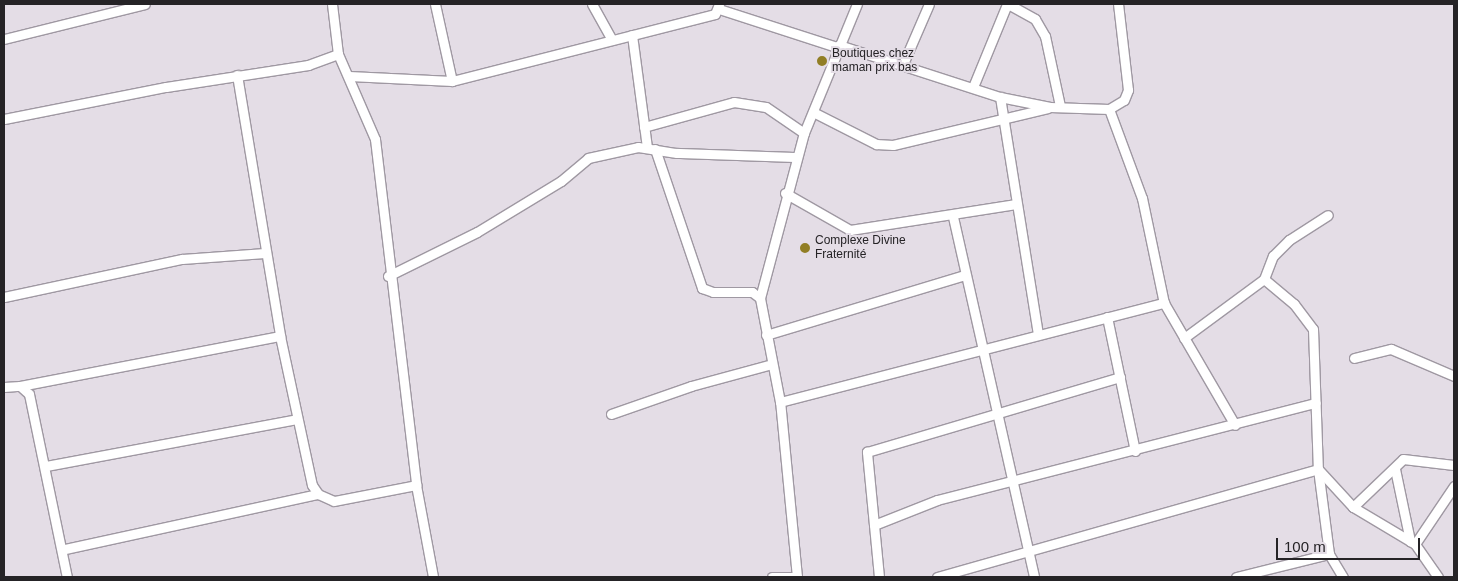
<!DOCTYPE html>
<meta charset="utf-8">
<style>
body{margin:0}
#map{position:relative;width:1458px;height:581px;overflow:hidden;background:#e4dde6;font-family:Helvetica,sans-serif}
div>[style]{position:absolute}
.roads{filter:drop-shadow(1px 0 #9f98a2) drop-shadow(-1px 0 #9f98a2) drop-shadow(0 1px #9f98a2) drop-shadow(0 -1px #9f98a2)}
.minor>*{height:9px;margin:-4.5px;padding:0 4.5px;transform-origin:4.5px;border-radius:4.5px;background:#fff}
.dots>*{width:14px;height:14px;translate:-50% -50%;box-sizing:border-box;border:2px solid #e4dde6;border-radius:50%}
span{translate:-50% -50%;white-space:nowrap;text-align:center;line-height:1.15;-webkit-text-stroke:4px #e4dde6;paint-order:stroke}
.poi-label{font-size:12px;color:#252326}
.left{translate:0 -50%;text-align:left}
.frame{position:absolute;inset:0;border:5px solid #252326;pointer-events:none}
.scale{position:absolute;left:1276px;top:538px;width:144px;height:22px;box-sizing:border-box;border:2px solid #252326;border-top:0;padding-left:6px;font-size:15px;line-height:18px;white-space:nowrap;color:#252326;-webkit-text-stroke:4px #e4dde6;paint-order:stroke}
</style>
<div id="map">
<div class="roads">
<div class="minor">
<i style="left:332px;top:4px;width:50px;rotate:83.2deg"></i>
<i style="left:338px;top:54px;width:93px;rotate:66.5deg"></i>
<i style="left:375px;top:139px;width:348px;rotate:83.2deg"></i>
<i style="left:416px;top:485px;width:94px;rotate:79.5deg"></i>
<i style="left:435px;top:4px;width:79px;rotate:77.6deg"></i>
<i style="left:592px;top:4px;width:41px;rotate:60.9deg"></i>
<i style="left:1008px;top:4px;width:31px;rotate:29deg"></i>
<i style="left:1035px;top:19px;width:20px;rotate:60deg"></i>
<i style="left:1045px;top:36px;width:72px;rotate:77.9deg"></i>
<i style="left:719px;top:9px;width:124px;rotate:17.9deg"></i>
<i style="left:632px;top:35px;width:113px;rotate:82.4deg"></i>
<i style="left:4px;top:39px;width:145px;rotate:-13.9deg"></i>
<i style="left:839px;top:45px;width:169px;rotate:17.9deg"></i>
<i style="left:1000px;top:97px;width:51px;rotate:11.3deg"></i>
<i style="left:1050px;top:107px;width:59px;rotate:1.9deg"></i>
<i style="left:1109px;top:109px;width:17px;rotate:-31deg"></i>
<i style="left:1124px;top:100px;width:11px;rotate:-68deg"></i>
<i style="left:1128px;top:90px;width:87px;rotate:-96.6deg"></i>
<i style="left:903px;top:64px;width:65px;rotate:-66.6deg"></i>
<i style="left:237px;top:75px;width:265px;rotate:80.6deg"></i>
<i style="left:280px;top:336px;width:152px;rotate:77.9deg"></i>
<i style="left:312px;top:485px;width:11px;rotate:56deg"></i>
<i style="left:318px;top:494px;width:17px;rotate:24deg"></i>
<i style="left:334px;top:501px;width:84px;rotate:-11deg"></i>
<i style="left:349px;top:76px;width:103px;rotate:2.8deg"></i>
<i style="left:452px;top:81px;width:271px;rotate:-14.3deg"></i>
<i style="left:715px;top:14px;width:11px;rotate:-68deg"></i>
<i style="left:973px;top:87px;width:90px;rotate:-67.7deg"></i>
<i style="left:1000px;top:97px;width:240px;rotate:80.9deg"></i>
<i style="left:1109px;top:109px;width:95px;rotate:69.7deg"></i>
<i style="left:1142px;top:198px;width:107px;rotate:78.2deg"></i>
<i style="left:1164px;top:303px;width:141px;rotate:59.8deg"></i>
<i style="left:813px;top:112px;width:71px;rotate:26.9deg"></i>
<i style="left:876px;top:144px;width:17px;rotate:3deg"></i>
<i style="left:893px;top:145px;width:159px;rotate:-13.4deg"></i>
<i style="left:4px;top:119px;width:165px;rotate:-11.2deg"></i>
<i style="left:166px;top:87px;width:144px;rotate:-8.8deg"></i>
<i style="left:308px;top:65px;width:32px;rotate:-20deg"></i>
<i style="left:644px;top:127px;width:93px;rotate:-15.5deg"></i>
<i style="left:734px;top:102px;width:32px;rotate:9deg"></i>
<i style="left:766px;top:107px;width:46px;rotate:34.4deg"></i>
<i style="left:655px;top:149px;width:147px;rotate:71.3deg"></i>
<i style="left:702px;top:288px;width:12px;rotate:20deg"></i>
<i style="left:713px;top:292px;width:39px"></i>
<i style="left:752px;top:292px;width:10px;rotate:37deg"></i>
<i style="left:785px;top:193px;width:75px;rotate:29.6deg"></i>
<i style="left:850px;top:230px;width:168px;rotate:-8.9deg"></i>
<i style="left:953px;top:217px;width:369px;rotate:77.3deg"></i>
<i style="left:388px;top:276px;width:99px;rotate:-26.3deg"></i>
<i style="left:477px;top:232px;width:98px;rotate:-31.3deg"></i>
<i style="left:561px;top:181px;width:35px;rotate:-40deg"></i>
<i style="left:588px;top:158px;width:51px;rotate:-12.4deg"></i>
<i style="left:638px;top:147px;width:39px;rotate:9deg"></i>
<i style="left:677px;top:153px;width:120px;rotate:1.9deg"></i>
<i style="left:1264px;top:279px;width:39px;rotate:40deg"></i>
<i style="left:1294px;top:304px;width:31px;rotate:53deg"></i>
<i style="left:1313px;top:329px;width:140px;rotate:88deg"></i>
<i style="left:1318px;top:469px;width:86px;rotate:82.6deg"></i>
<i style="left:1329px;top:554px;width:27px;rotate:59deg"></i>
<i style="left:4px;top:297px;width:182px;rotate:-12.1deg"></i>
<i style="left:182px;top:259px;width:83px;rotate:-4.1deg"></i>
<i style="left:1107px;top:317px;width:137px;rotate:78.2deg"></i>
<i style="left:766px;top:335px;width:208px;rotate:-16.8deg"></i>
<i style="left:1184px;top:338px;width:99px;rotate:-36.4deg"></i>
<i style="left:1264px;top:279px;width:25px;rotate:-69deg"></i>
<i style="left:1273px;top:256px;width:23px;rotate:-45deg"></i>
<i style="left:1289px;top:240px;width:46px;rotate:-32.7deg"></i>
<i style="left:1354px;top:358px;width:38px;rotate:-14deg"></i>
<i style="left:1391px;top:349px;width:69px;rotate:23.2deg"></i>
<i style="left:20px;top:386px;width:265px;rotate:-10.9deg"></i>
<i style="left:4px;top:387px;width:16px;rotate:-4deg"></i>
<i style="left:20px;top:386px;width:12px;rotate:42deg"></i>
<i style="left:29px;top:394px;width:187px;rotate:78.3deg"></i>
<i style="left:780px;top:402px;width:397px;rotate:-14.5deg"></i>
<i style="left:611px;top:414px;width:85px;rotate:-19.3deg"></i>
<i style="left:691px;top:386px;width:84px;rotate:-15.2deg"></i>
<i style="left:46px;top:466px;width:255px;rotate:-10.6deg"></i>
<i style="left:1318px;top:469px;width:52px;rotate:47.4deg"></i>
<i style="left:1353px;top:507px;width:72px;rotate:30.8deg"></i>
<i style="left:1415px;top:544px;width:40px;rotate:55.1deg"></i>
<i style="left:1395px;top:469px;width:74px;rotate:78.2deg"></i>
<i style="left:1353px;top:507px;width:69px;rotate:-43.8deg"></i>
<i style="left:1403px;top:459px;width:51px;rotate:6.7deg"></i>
<i style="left:874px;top:525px;width:68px;rotate:-21.6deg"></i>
<i style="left:937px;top:500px;width:391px;rotate:-14.4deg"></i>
<i style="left:1415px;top:544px;width:70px;rotate:-56.1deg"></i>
<i style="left:65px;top:549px;width:259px;rotate:-12.3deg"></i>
<i style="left:772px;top:577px;width:25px"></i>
<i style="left:797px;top:577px;width:176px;rotate:-95.5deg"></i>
<i style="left:780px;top:402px;width:106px;rotate:-100.9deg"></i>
<i style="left:760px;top:298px;width:171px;rotate:-75.1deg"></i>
<i style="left:804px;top:133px;width:139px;rotate:-67.7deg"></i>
<i style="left:879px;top:577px;width:126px;rotate:-95.5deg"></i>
<i style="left:867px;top:452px;width:264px;rotate:-16.5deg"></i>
<i style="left:937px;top:577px;width:396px;rotate:-15.8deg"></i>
<i style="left:1236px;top:577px;width:96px;rotate:-13.9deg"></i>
</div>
</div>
<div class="dots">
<i style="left:822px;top:61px;background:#917e25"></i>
<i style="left:805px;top:248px;background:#917e25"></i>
</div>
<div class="poi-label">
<span class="left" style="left:832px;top:61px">Boutiques chez<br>maman prix bas</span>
<span class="left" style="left:815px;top:248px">Complexe Divine<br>Fraternité</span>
</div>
<div class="frame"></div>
<div class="scale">100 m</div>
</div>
